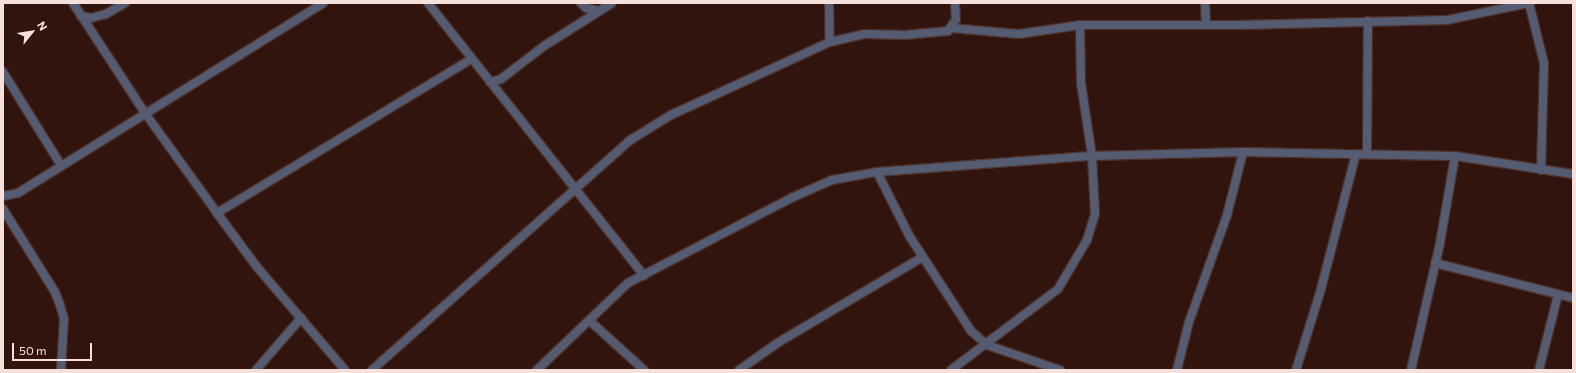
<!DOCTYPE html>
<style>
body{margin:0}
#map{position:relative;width:1576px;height:373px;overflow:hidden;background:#31140e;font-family:Commissioner,sans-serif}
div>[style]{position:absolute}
.roads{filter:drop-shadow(1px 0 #4c312b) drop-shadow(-1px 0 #4c312b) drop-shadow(0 1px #4c312b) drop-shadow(0 -1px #4c312b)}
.minor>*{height:8px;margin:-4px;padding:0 4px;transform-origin:4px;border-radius:4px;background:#555b71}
span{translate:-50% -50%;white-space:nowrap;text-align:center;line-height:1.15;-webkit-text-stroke:3px #31140e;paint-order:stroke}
.frame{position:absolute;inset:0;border:4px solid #f5e0db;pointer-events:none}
.north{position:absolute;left:12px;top:12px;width:40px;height:40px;-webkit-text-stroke:3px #31140e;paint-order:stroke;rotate:60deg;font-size:11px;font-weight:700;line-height:16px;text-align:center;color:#f5e0db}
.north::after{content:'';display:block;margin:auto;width:14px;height:18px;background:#f5e0db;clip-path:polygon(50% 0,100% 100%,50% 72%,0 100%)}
.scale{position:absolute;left:12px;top:343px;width:80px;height:18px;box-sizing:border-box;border:2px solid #f5e0db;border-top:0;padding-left:5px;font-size:12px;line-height:14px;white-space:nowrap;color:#f5e0db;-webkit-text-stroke:3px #31140e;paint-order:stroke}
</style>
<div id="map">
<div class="roads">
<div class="minor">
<i style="left:73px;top:3px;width:131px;rotate:56.8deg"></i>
<i style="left:145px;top:113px;width:123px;rotate:54.2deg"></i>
<i style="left:217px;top:213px;width:67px;rotate:53.5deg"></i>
<i style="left:257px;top:267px;width:135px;rotate:49.5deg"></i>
<i style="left:428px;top:3px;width:348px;rotate:51.6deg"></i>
<i style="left:581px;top:3px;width:7px;rotate:45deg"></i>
<i style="left:586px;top:8px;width:13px;rotate:13deg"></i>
<i style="left:829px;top:3px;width:39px;rotate:89deg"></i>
<i style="left:1205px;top:3px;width:22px;rotate:87deg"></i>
<i style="left:1529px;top:3px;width:62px;rotate:76deg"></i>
<i style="left:1544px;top:63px;width:107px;rotate:91.6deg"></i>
<i style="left:81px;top:16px;width:10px;rotate:11deg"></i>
<i style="left:91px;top:18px;width:16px;rotate:-15deg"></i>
<i style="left:106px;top:14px;width:22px;rotate:-30deg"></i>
<i style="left:951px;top:28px;width:68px;rotate:5deg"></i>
<i style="left:1019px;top:34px;width:62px;rotate:-8.4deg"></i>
<i style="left:1080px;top:25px;width:159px"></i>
<i style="left:1239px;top:25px;width:208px;rotate:-1.4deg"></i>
<i style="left:1447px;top:20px;width:84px;rotate:-11.7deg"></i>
<i style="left:3px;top:72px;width:110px;rotate:58.1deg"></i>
<i style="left:490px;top:82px;width:11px;rotate:-15deg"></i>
<i style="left:501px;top:79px;width:54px;rotate:-37.5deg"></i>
<i style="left:544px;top:46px;width:80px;rotate:-32.3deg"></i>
<i style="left:1367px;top:153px;width:132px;rotate:-89.6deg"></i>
<i style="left:877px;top:172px;width:73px;rotate:63.1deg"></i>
<i style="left:910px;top:237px;width:112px;rotate:57deg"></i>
<i style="left:971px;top:331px;width:21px;rotate:41deg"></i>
<i style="left:987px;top:345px;width:77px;rotate:18.9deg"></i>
<i style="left:3px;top:196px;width:15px;rotate:-11deg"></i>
<i style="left:18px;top:193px;width:359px;rotate:-31.9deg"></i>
<i style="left:3px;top:209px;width:98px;rotate:57.9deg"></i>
<i style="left:55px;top:292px;width:14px;rotate:69deg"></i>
<i style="left:60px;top:305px;width:15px;rotate:74deg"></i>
<i style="left:64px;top:319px;width:51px;rotate:93.4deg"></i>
<i style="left:217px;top:213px;width:297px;rotate:-31.2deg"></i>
<i style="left:1435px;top:263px;width:142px;rotate:14.2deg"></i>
<i style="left:590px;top:321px;width:73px;rotate:42.2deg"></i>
<i style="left:256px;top:370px;width:69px;rotate:-49.1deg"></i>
<i style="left:372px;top:370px;width:344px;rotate:-41.7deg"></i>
<i style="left:629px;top:141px;width:49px;rotate:-31.8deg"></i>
<i style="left:671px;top:115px;width:175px;rotate:-24.7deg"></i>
<i style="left:830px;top:42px;width:35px;rotate:-13deg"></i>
<i style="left:864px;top:34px;width:41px;rotate:1.4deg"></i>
<i style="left:905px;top:35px;width:43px;rotate:-5.3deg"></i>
<i style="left:948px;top:31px;width:14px;rotate:-56deg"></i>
<i style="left:956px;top:19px;width:16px;rotate:-94deg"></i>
<i style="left:537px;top:370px;width:126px;rotate:-43.7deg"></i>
<i style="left:628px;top:283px;width:184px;rotate:-27.5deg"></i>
<i style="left:791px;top:198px;width:45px;rotate:-23.7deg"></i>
<i style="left:832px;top:180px;width:46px;rotate:-10.1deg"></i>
<i style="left:877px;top:172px;width:216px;rotate:-4.3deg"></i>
<i style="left:1092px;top:156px;width:151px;rotate:-1.5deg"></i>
<i style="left:1243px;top:152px;width:212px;rotate:1.1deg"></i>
<i style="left:1455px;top:156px;width:119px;rotate:8.7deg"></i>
<i style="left:739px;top:370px;width:49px;rotate:-35deg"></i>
<i style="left:779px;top:342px;width:167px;rotate:-30.6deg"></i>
<i style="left:951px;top:370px;width:134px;rotate:-37.1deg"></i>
<i style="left:1058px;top:289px;width:57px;rotate:-59.4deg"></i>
<i style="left:1087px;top:240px;width:27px;rotate:-73deg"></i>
<i style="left:1095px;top:214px;width:58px;rotate:-93deg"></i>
<i style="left:1092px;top:156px;width:74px;rotate:-98.6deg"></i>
<i style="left:1081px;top:83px;width:58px;rotate:-91deg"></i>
<i style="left:1177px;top:370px;width:49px;rotate:-76deg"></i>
<i style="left:1189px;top:322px;width:114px;rotate:-70.4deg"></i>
<i style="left:1227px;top:215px;width:65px;rotate:-75.7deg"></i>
<i style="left:1296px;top:370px;width:85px;rotate:-72.8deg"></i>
<i style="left:1321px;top:289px;width:139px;rotate:-75.5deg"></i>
<i style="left:1411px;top:370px;width:130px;rotate:-77.1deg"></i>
<i style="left:1440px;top:243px;width:88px;rotate:-80.2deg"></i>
<i style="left:1539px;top:370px;width:77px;rotate:-75.8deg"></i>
</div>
</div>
<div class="frame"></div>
<div class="north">N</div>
<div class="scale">50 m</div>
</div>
